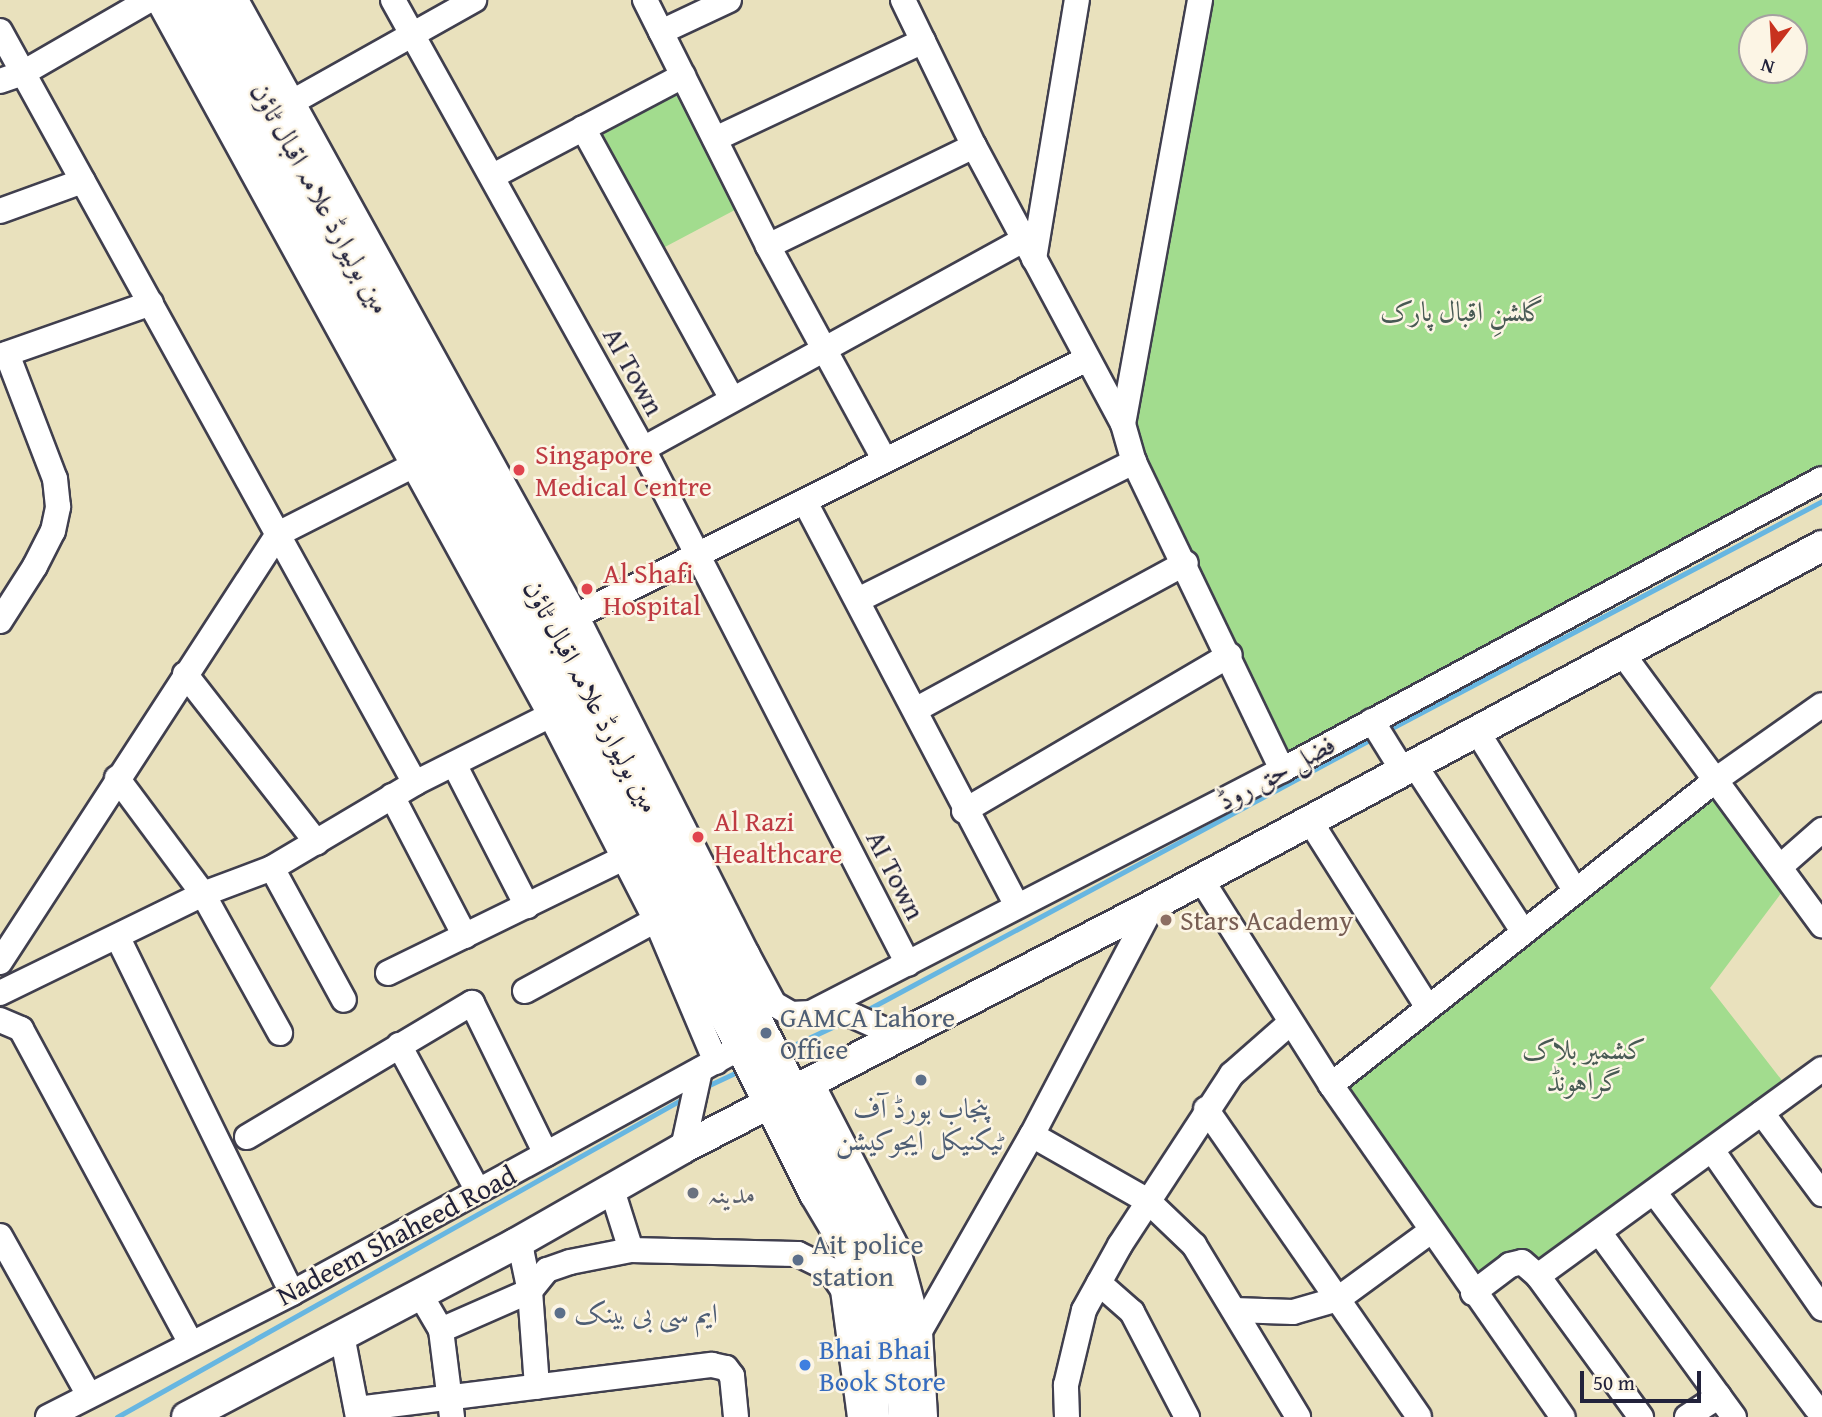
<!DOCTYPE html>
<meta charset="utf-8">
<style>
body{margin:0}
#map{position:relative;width:1822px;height:1417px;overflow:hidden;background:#e9e1bd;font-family:"Gentium Book Plus",Amiri,serif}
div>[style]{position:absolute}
.green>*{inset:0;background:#a2dc8e;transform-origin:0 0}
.stream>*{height:5px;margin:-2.5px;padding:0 2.5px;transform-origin:2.5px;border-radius:2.5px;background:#67b6e1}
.roads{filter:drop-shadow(2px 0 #403f4e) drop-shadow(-2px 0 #403f4e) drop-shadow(0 2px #403f4e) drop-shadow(0 -2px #403f4e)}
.minor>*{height:24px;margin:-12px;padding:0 12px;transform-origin:12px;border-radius:12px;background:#fff}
.major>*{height:30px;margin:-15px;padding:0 15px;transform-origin:15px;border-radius:15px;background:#fff}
.dots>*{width:19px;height:19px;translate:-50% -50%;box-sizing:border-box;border:4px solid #fcf5e5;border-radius:50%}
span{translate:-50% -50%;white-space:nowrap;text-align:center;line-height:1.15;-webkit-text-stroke:5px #fcf5e5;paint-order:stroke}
.street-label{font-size:28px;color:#22223b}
.park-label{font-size:28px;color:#485a54}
.health-label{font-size:28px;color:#be3a42}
.left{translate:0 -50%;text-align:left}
.education-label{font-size:28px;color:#785e54}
.service-label{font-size:28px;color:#4e5e75}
.worship-label{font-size:28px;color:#5b616d}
.shop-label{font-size:28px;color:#366cbe}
.north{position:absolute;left:1738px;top:14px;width:70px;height:70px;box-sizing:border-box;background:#fcf5e5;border:2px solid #a5a1a1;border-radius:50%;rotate:197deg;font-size:19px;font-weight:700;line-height:28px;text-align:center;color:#22223b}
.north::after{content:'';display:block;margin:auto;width:24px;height:32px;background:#c8321e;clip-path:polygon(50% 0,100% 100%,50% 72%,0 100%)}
.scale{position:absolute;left:1580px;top:1371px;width:121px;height:32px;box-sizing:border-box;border:4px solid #22223b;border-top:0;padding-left:9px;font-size:21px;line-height:24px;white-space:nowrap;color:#22223b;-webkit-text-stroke:5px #fcf5e5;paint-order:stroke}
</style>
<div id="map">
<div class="green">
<i style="clip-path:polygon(evenodd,1199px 0,1822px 0,1822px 472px,1288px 752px,1123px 424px,1199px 0,1752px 28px,1794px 28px,1794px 70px,1752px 70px,1752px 28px)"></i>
<i style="left:678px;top:94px;width:129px;height:85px;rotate:62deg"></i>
<i style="clip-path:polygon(1717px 779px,1791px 880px,1710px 988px,1791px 1092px,1538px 1276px,1529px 1266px,1473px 1293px,1331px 1085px)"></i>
</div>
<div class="stream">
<i style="left:1388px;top:730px;width:491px;rotate:-27.8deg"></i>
<i style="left:863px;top:1012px;width:579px;rotate:-28.25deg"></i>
<i style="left:781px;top:1051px;width:71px;rotate:-25.1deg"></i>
<i style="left:705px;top:1087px;width:40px;rotate:-25deg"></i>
<i style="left:117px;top:1417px;width:651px;rotate:-29.36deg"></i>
</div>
<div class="roads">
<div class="minor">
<i style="left:158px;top:0;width:817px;rotate:61.24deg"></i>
<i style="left:551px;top:716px;width:229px;rotate:62.8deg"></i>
<i style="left:656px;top:920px;width:154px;rotate:67.1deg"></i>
<i style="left:236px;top:0;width:704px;rotate:61.1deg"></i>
<i style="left:393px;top:0;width:514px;rotate:60.89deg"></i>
<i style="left:643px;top:449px;width:579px;rotate:62.77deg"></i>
<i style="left:645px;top:0;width:275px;rotate:63.4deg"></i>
<i style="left:768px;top:246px;width:243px;rotate:61.4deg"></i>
<i style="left:903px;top:0;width:162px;rotate:64.1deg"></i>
<i style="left:974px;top:146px;width:315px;rotate:61.8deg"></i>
<i style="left:1123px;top:424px;width:40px;rotate:74deg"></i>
<i style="left:1134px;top:462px;width:342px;rotate:64.3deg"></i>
<i style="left:0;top:31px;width:859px;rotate:61.11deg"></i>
<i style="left:661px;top:32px;width:75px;rotate:-25.2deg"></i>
<i style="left:0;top:81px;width:24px;rotate:-19deg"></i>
<i style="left:23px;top:73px;width:146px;rotate:-30.1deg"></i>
<i style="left:278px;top:110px;width:225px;rotate:-29.3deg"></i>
<i style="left:583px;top:128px;width:309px;rotate:61.2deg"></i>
<i style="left:715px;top:139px;width:230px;rotate:-25.2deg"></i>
<i style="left:493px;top:176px;width:215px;rotate:-27.8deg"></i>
<i style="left:0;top:211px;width:88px;rotate:-19.9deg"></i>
<i style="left:768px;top:246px;width:229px;rotate:-25.9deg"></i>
<i style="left:1034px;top:259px;width:263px;rotate:-80.6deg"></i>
<i style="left:0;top:356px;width:160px;rotate:-19.3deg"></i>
<i style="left:1123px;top:424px;width:431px;rotate:-79.7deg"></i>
<i style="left:643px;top:449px;width:434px;rotate:-28.8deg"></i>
<i style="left:805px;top:502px;width:455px;rotate:62.3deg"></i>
<i style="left:858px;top:600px;width:309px;rotate:-26.6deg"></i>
<i style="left:0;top:621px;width:65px;rotate:-57.5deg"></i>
<i style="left:35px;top:566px;width:39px;rotate:-63deg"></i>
<i style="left:53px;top:531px;width:25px;rotate:-78deg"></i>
<i style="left:58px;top:507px;width:28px;rotate:-96deg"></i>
<i style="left:55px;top:479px;width:134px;rotate:-111deg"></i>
<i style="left:1622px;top:653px;width:338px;rotate:53.7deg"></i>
<i style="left:185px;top:674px;width:214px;rotate:52deg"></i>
<i style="left:915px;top:710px;width:308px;rotate:-28.5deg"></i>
<i style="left:1372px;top:721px;width:59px;rotate:58.2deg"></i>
<i style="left:1477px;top:731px;width:187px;rotate:58.4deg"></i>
<i style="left:454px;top:764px;width:160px;rotate:62.8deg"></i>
<i style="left:1414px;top:764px;width:199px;rotate:56.9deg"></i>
<i style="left:117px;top:778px;width:144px;rotate:53.4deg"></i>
<i style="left:203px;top:894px;width:159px;rotate:61deg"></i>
<i style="left:392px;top:796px;width:158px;rotate:62.5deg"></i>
<i style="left:964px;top:811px;width:308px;rotate:-30.4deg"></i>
<i style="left:1310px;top:821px;width:219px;rotate:57.7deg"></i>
<i style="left:1781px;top:866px;width:55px;rotate:-41.3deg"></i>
<i style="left:272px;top:868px;width:150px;rotate:61.4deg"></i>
<i style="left:1201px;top:879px;width:244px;rotate:57.7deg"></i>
<i style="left:1331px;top:1085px;width:405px;rotate:55.1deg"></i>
<i style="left:118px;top:938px;width:395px;rotate:63.9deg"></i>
<i style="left:747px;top:954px;width:57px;rotate:61.6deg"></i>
<i style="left:774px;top:1004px;width:20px;rotate:30deg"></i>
<i style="left:791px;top:1014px;width:20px;rotate:-3deg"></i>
<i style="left:811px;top:1013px;width:530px;rotate:-27.29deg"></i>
<i style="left:1282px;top:770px;width:613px;rotate:-28.32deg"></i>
<i style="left:0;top:962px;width:510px;rotate:-56.99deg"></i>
<i style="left:278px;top:534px;width:168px;rotate:-26.9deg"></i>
<i style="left:732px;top:962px;width:17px;rotate:-28deg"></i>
<i style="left:747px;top:954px;width:379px;rotate:-116.8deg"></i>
<i style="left:576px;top:616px;width:572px;rotate:-26.7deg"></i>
<i style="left:388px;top:973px;width:260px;rotate:-26deg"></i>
<i style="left:525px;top:991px;width:149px;rotate:-28.5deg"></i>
<i style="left:0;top:993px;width:226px;rotate:-26deg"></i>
<i style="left:203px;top:894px;width:74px;rotate:-20.6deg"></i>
<i style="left:272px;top:868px;width:166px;rotate:-30.7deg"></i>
<i style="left:415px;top:783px;width:165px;rotate:-26.6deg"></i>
<i style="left:829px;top:1005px;width:79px;rotate:24deg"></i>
<i style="left:0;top:1020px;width:23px;rotate:23deg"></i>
<i style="left:21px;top:1029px;width:355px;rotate:61.6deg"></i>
<i style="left:399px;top:1045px;width:166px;rotate:61.6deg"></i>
<i style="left:811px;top:1082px;width:189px;rotate:62.6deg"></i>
<i style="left:898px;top:1250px;width:85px;rotate:75deg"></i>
<i style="left:920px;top:1332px;width:85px;rotate:86.6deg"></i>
<i style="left:1331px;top:1085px;width:493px;rotate:-38.4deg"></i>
<i style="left:1717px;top:779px;width:128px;rotate:-35.2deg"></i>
<i style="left:1206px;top:1109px;width:374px;rotate:55.3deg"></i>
<i style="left:1762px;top:1113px;width:101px;rotate:53.5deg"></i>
<i style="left:1032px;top:1135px;width:133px;rotate:29.6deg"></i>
<i style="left:1148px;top:1201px;width:64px;rotate:43.7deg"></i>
<i style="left:1194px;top:1245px;width:201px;rotate:58.8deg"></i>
<i style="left:247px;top:1137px;width:262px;rotate:-30.8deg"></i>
<i style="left:472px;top:1003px;width:168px;rotate:63.9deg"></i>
<i style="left:683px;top:1148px;width:80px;rotate:-77.7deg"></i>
<i style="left:1712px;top:1150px;width:193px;rotate:55.2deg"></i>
<i style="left:612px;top:1190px;width:63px;rotate:72.4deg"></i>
<i style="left:1654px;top:1192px;width:270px;rotate:53.1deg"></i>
<i style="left:1599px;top:1232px;width:229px;rotate:53.9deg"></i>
<i style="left:0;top:1236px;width:182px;rotate:60.8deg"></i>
<i style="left:515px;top:1244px;width:12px;rotate:55deg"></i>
<i style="left:522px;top:1254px;width:38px;rotate:78deg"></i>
<i style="left:530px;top:1291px;width:96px;rotate:85.8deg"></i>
<i style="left:1538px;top:1276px;width:175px;rotate:53.9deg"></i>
<i style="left:1099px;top:1283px;width:44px;rotate:41.3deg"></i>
<i style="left:1132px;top:1312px;width:119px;rotate:62.4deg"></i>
<i style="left:1473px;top:1293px;width:46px;rotate:-37.1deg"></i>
<i style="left:1510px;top:1265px;width:12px;rotate:-14deg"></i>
<i style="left:1522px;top:1262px;width:21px;rotate:41deg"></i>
<i style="left:1538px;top:1276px;width:351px;rotate:-36.1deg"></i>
<i style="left:420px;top:1294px;width:42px;rotate:59.7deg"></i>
<i style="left:441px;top:1330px;width:88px;rotate:82.8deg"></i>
<i style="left:1234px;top:1310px;width:59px;rotate:1.9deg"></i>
<i style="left:1293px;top:1312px;width:47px;rotate:-16.1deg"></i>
<i style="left:1338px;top:1299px;width:115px;rotate:-36.2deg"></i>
<i style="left:441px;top:1330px;width:97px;rotate:-23.7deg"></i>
<i style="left:530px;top:1291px;width:27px;rotate:-51deg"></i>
<i style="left:547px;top:1270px;width:24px;rotate:-19deg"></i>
<i style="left:570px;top:1262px;width:62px;rotate:-11.1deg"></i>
<i style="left:631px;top:1250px;width:167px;rotate:1.4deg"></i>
<i style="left:798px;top:1254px;width:34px;rotate:26deg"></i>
<i style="left:829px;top:1269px;width:25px;rotate:56deg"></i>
<i style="left:843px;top:1290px;width:128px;rotate:82.4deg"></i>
<i style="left:342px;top:1335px;width:84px;rotate:79deg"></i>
<i style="left:900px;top:1366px;width:266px;rotate:-60.3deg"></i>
<i style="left:1032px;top:1135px;width:260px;rotate:-62.3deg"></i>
<i style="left:357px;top:1409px;width:358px;rotate:-7.1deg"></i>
<i style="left:712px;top:1365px;width:14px;rotate:12deg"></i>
<i style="left:726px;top:1368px;width:10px;rotate:53deg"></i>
<i style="left:732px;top:1376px;width:41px;rotate:84.4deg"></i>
<i style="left:48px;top:1417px;width:274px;rotate:-26.9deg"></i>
<i style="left:292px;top:1293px;width:499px;rotate:-28.7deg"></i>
<i style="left:1067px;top:1417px;width:32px;rotate:-92deg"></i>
<i style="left:1066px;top:1385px;width:77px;rotate:-76.5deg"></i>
<i style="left:1084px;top:1310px;width:74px;rotate:-61deg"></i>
<i style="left:1120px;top:1245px;width:204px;rotate:-56.8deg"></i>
<i style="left:1232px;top:1074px;width:77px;rotate:-41.3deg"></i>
<i style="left:1687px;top:1417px;width:38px;rotate:-33deg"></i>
</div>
<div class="major">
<i style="left:186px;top:0;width:664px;rotate:61.2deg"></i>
<i style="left:506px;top:582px;width:686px;rotate:63.21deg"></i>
<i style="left:815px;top:1194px;width:63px;rotate:59.3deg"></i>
<i style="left:847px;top:1248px;width:57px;rotate:67.5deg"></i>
<i style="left:869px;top:1301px;width:116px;rotate:87.5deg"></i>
<i style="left:212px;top:0;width:515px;rotate:60.95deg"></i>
<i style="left:462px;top:450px;width:921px;rotate:62.66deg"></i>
<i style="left:885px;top:1268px;width:62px;rotate:78deg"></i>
<i style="left:898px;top:1329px;width:88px;rotate:86.1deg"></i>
<i style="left:187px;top:1417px;width:371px;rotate:-27.8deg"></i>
<i style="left:515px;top:1244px;width:193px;rotate:-29.7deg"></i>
<i style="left:683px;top:1148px;width:529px;rotate:-27.34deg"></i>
<i style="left:1153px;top:905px;width:759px;rotate:-28.22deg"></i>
</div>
</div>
<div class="dots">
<i style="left:519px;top:470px;background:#e0444e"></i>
<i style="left:587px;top:589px;background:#e0444e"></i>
<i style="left:698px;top:837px;background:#e0444e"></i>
<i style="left:1166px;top:920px;background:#8d6e63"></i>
<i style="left:766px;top:1033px;background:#5c6f8a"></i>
<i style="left:921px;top:1080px;background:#5c6f8a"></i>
<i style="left:693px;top:1193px;background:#6b7280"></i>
<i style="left:798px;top:1260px;background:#5c6f8a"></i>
<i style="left:560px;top:1313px;background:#5c6f8a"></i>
<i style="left:805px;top:1365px;background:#3f7fe0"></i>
</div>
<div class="street-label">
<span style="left:321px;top:198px;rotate:61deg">مین بولیوارڈ علامہ اقبال ٹاؤن</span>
<span style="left:634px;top:371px;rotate:61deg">AI Town</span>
<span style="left:592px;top:696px;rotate:62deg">مین بولیوارڈ علامہ اقبال ٹاؤن</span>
<span style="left:1276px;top:772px;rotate:-28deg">فضل حق روڈ</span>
<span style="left:896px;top:875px;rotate:63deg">AI Town</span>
<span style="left:396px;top:1235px;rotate:-28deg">Nadeem Shaheed Road</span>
</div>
<div class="park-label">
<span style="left:1462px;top:311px">گلشنِ اقبال پارک</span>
<span style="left:1584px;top:1065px">کشمیر بلاک<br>ﮔﺮﺍﮨﻮﻧﮉ</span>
</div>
<div class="health-label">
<span class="left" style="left:535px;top:470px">Singapore<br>Medical Centre</span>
<span class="left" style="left:603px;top:589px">Al Shafi<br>Hospital</span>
<span class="left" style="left:714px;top:837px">Al Razi<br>Healthcare</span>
</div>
<div class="education-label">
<span class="left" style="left:1180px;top:920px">Stars Academy</span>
</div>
<div class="service-label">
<span class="left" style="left:780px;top:1033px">GAMCA Lahore<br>Office</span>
<span style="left:921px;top:1124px">پنجاب بورڈ آف<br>ٹیکنیکل ایجوکیشن</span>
<span class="left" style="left:812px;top:1260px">Ait police<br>station</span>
<span class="left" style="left:574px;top:1313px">ایم سی بی بینک</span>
</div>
<div class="worship-label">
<span class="left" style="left:707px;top:1193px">مدینہ</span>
</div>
<div class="shop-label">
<span class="left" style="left:819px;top:1365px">Bhai Bhai<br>Book Store</span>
</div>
<div class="north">N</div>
<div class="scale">50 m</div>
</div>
